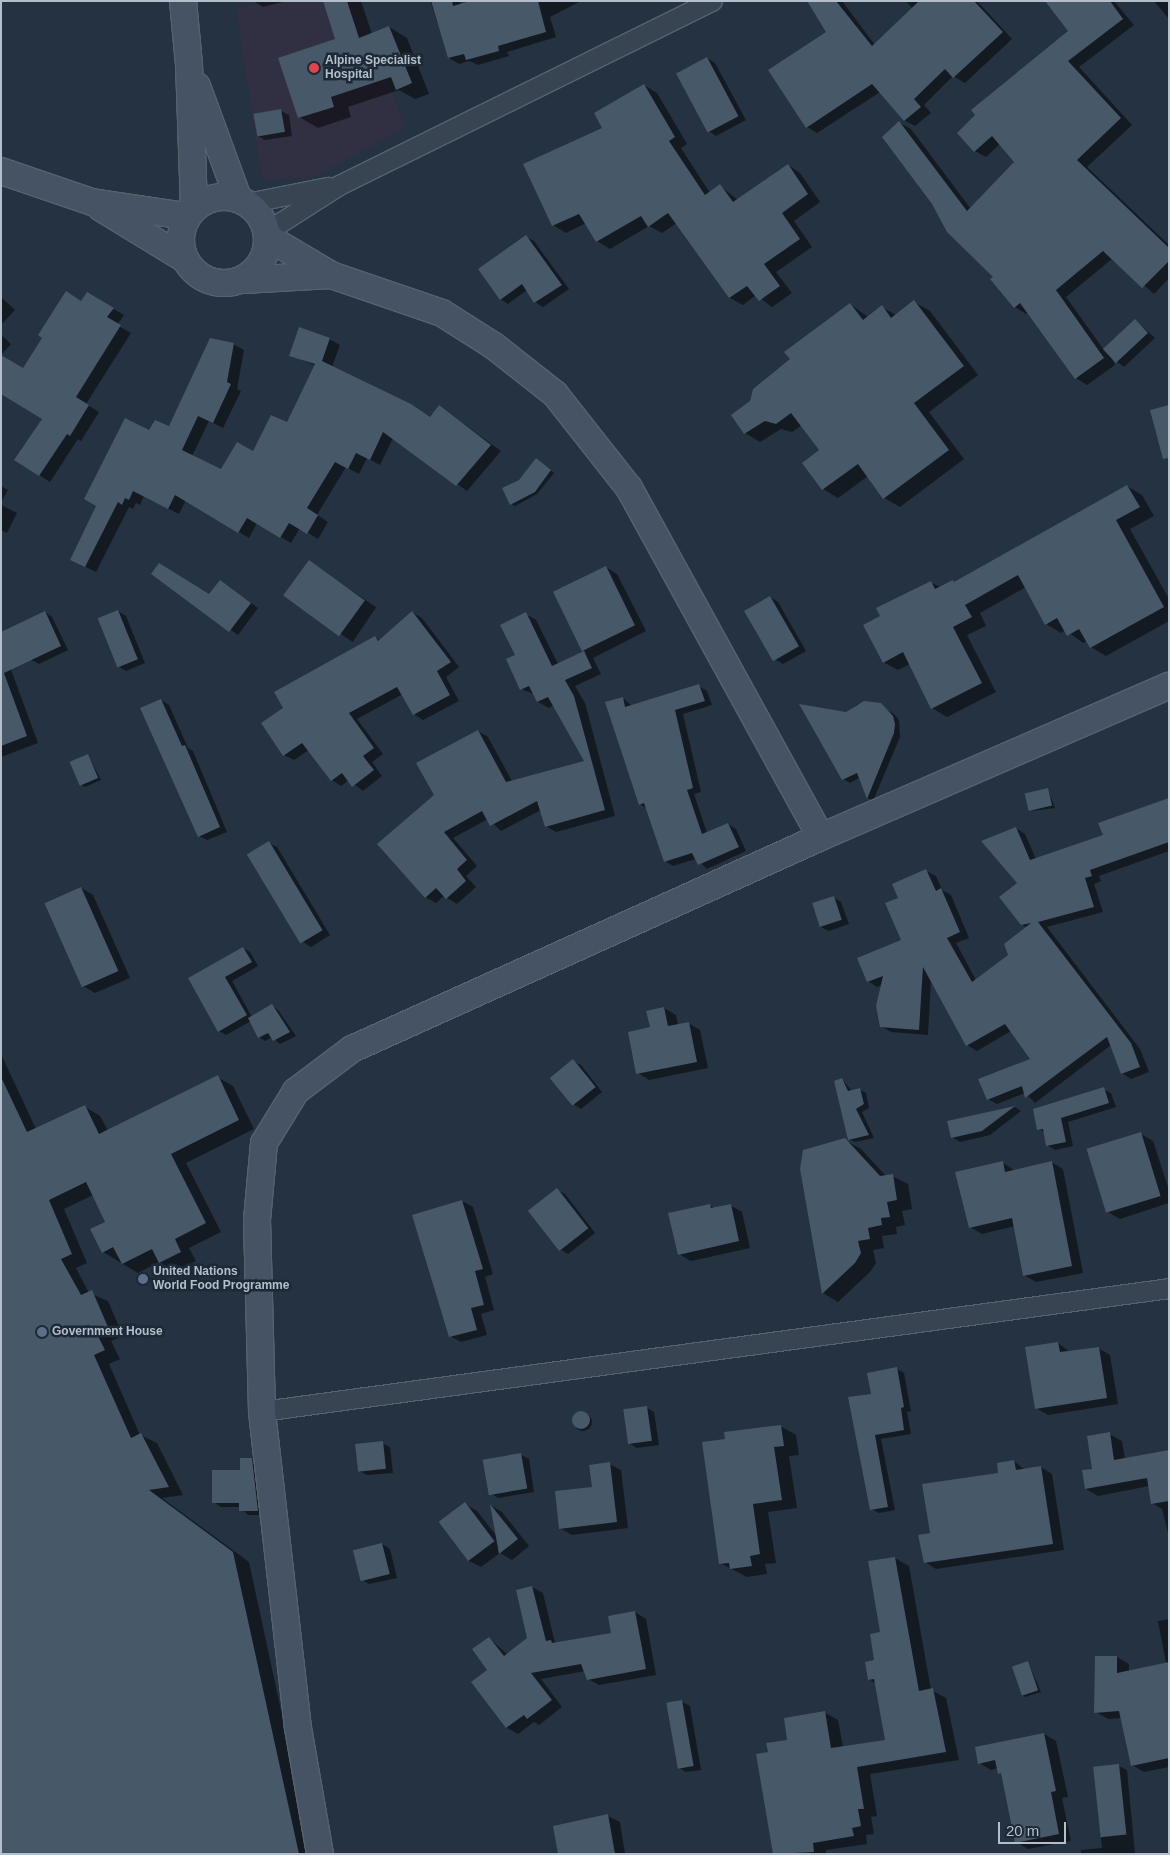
<!DOCTYPE html>
<style>
body{margin:0}
#map{position:relative;width:1170px;height:1855px;overflow:hidden;background:#243241;font-family:Arial,sans-serif}
div>[style]{position:absolute}
.medical>*{inset:0;background:#313042}
.shadow>*{inset:0;background:#0007;transform-origin:0 0}
.round{border-radius:50%}
.building>*{inset:0;background:#475868;transform-origin:0 0}
.roads{filter:drop-shadow(1px 0 #56626e) drop-shadow(-1px 0 #56626e) drop-shadow(0 1px #56626e) drop-shadow(0 -1px #56626e)}
.street>*{height:19px;margin:-9.5px;padding:0 9.5px;transform-origin:9.5px;border-radius:9.5px;background:#384451}
.secondary>*{height:26px;margin:-13px;padding:0 13px;transform-origin:13px;border-radius:13px;background:#465364}
.secondary>.ring{margin:-13px;padding:0;box-sizing:content-box;background:none;border:26px solid #465364;border-radius:50%}
.dots>*{width:14px;height:14px;translate:-50% -50%;box-sizing:border-box;border:2px solid #1d2936;border-radius:50%}
span{translate:-50% -50%;white-space:nowrap;text-align:center;line-height:1.15;-webkit-text-stroke:5px #1d2936;paint-order:stroke}
.poi-label{font-size:12px;color:#b5bfcb;font-weight:700}
.left{translate:0 -50%;text-align:left}
.frame{position:absolute;inset:0;border:2px solid #b5bfcb;pointer-events:none}
.scale{position:absolute;left:998px;top:1822px;width:68px;height:22px;box-sizing:border-box;border:2px solid #b5bfcb;border-top:0;padding-left:6px;font-size:15px;line-height:18px;white-space:nowrap;color:#b5bfcb;-webkit-text-stroke:4px #1d2936;paint-order:stroke}
</style>
<div id="map">
<div class="medical">
<i style="clip-path:polygon(270px 1px,356px 1px,406px 128px,312px 178px,262px 179px,236px 9px)"></i>
</div>
<div class="shadow">
<i style="clip-path:polygon(253px 1px,287px 1px,263px 7px)"></i>
<i style="clip-path:polygon(324px 1px,361px 1px,372px 34px,389px 27px,407px 38px,429px 94px,415px 99px,399px 90px,348px 107px,351px 117px,318px 128px,299px 117px,337px 40px)"></i>
<i style="clip-path:polygon(430px 1px,460px 1px,461px 5px,473px 1px,581px 1px,550px 17px,556px 37px,507px 52px,509px 56px,478px 65px,469px 61px,459px 64px,449px 58px)"></i>
<i style="clip-path:polygon(820px 1px,842px 1px,875px 45px,913px 9px,906px 1px,977px 1px,1012px 39px,965px 83px,953px 76px,924px 105px,931px 113px,915px 126px,904px 120px,880px 92px,817px 133px,807px 127px,828px 32px)"></i>
<i style="clip-path:polygon(1047px 1px,1114px 1px,1134px 25px,1079px 67px,1132px 125px,1087px 167px,1169px 245px,1169px 278px,1154px 294px,1113px 258px,1066px 297px,1104px 350px,1135px 320px,1155px 338px,1124px 367px,1112px 358px,1115px 365px,1087px 385px,1076px 378px,1028px 312px,1026px 314px,1015px 307px,900px 123px,911px 129px,971px 209px,1015px 162px,1000px 144px,986px 157px,975px 151px,958px 133px,1070px 31px)"></i>
<i style="clip-path:polygon(1154px 1px,1169px 1px,1169px 19px)"></i>
<i style="clip-path:polygon(707px 58px,715px 63px,746px 120px,716px 136px,709px 131px)"></i>
<i style="clip-path:polygon(644px 85px,657px 93px,687px 144px,681px 148px,710px 193px,720px 186px,738px 200px,788px 165px,800px 173px,820px 202px,794px 221px,812px 247px,776px 272px,792px 293px,772px 307px,756px 295px,743px 305px,730px 298px,677px 223px,662px 233px,649px 226px,610px 249px,597px 241px,586px 223px,566px 233px,553px 225px,604px 128px)"></i>
<i style="clip-path:polygon(281px 111px,289px 115px,292px 136px,265px 140px,258px 136px)"></i>
<i style="clip-path:polygon(526px 237px,534px 241px,569px 289px,543px 307px,535px 302px,527px 290px,508px 304px,501px 299px)"></i>
<i style="clip-path:polygon(1px 297px,15px 310px,1px 325px)"></i>
<i style="clip-path:polygon(98px 300px,124px 315px,117px 325px,131px 333px,86px 404px,99px 412px,81px 441px,78px 439px,50px 482px,16px 460px,43px 418px,24px 370px,82px 302px)"></i>
<i style="clip-path:polygon(914px 302px,930px 311px,978px 375px,929px 412px,964px 459px,900px 507px,884px 498px,868px 476px,838px 498px,823px 489px,821px 451px,802px 425px,792px 432px,781px 429px,760px 442px,745px 433px,751px 401px,850px 304px,868px 317px,882px 307px,896px 315px)"></i>
<i style="clip-path:polygon(1px 335px,11px 344px,1px 355px)"></i>
<i style="clip-path:polygon(329px 339px,340px 345px,332px 367px,430px 418px,439px 406px,501px 451px,467px 491px,393px 438px,380px 465px,367px 458px,359px 474px,346px 467px,317px 515px,328px 522px,318px 539px,300px 528px,291px 543px,257px 523px,249px 538px,186px 500px,179px 514px,144px 496px,140px 505px,136px 503px,133px 509px,129px 507px,96px 572px,82px 565px,98px 506px,150px 432px,169px 428px,233px 344px,244px 350px,237px 389px,241px 391px,223px 428px,209px 421px,192px 456px,221px 471px,254px 453px,287px 424px,316px 366px,291px 355px)"></i>
<i style="clip-path:polygon(539px 462px,554px 473px,537px 494px,515px 506px,511px 504px,520px 481px)"></i>
<i style="clip-path:polygon(1px 486px,8px 490px,1px 502px)"></i>
<i style="clip-path:polygon(1127px 486px,1142px 495px,1154px 516px,1130px 529px,1169px 599px,1169px 621px,1106px 656px,1091px 647px,1087px 641px,1083px 643px,1065px 630px,1061px 633px,1046px 624px,1026px 587px,980px 613px,986px 626px,967px 635px,996px 692px,947px 717px,932px 708px,910px 664px,898px 670px,883px 662px,882px 617px,930px 582px,940px 587px,955px 583px)"></i>
<i style="clip-path:polygon(1px 505px,17px 513px,7px 533px,1px 530px)"></i>
<i style="left:309px;top:562px;width:81px;height:42px;rotate:34deg"></i>
<i style="clip-path:polygon(606px 567px,617px 574px,646px 631px,593px 658px,601px 674px,575px 686px,585px 703px,615px 816px,556px 832px,546px 826px,541px 810px,501px 831px,488px 819px,453px 838px,477px 866px,466px 876px,476px 887px,457px 904px,444px 896px,436px 903px,425px 897px,435px 795px,478px 731px,488px 737px,512px 781px,586px 762px,554px 705px,549px 708px,538px 702px,534px 694px,521px 689px,516px 656px,526px 614px,536px 620px,558px 664px,586px 652px,583px 650px)"></i>
<i style="clip-path:polygon(153px 573px,210px 595px,220px 581px,258px 608px,238px 635px)"></i>
<i style="clip-path:polygon(770px 597px,778px 602px,806px 651px,783px 664px,775px 659px,746px 611px)"></i>
<i style="clip-path:polygon(118px 611px,126px 616px,145px 663px,126px 671px,118px 666px)"></i>
<i style="clip-path:polygon(45px 612px,52px 617px,68px 650px,39px 664px,31px 660px)"></i>
<i style="clip-path:polygon(412px 612px,422px 618px,459px 667px,446px 677px,459px 701px,423px 720px,414px 714px,403px 694px,357px 719px,383px 754px,372px 762px,382px 776px,363px 791px,349px 780px,341px 786px,332px 780px,309px 750px,294px 760px,284px 755px,285px 708px,375px 638px,380px 640px)"></i>
<i style="clip-path:polygon(1px 662px,10px 667px,38px 743px,1px 757px)"></i>
<i style="clip-path:polygon(699px 686px,707px 691px,712px 705px,683px 714px,701px 792px,694px 794px,707px 833px,728px 824px,736px 829px,746px 851px,707px 869px,696px 859px,673px 866px,665px 861px,647px 809px,640px 804px,623px 698px,632px 706px)"></i>
<i style="clip-path:polygon(161px 700px,169px 705px,188px 748px,193px 751px,227px 832px,207px 840px,199px 836px)"></i>
<i style="clip-path:polygon(872px 702px,894px 714px,899px 720px,900px 737px,873px 801px,868px 798px,860px 777px,850px 783px,843px 779px,801px 706px,846px 714px,856px 705px)"></i>
<i style="clip-path:polygon(88px 755px,101px 780px,85px 787px,82px 785px)"></i>
<i style="clip-path:polygon(1048px 790px,1055px 808px,1031px 811px)"></i>
<i style="clip-path:polygon(1169px 799px,1169px 851px,1099px 876px,1101px 881px,1094px 884px,1103px 912px,1047px 927px,1140px 1049px,1149px 1072px,1131px 1079px,1122px 1073px,1111px 1045px,1035px 1103px,1025px 1093px,997px 1104px,988px 1099px,1032px 1060px,1011px 1031px,977px 1051px,967px 1045px,931px 980px,928px 1035px,891px 1032px,881px 1026px,882px 985px,877px 987px,868px 981px,903px 941px,900px 899px,926px 871px,936px 876px,942px 890px,951px 895px,969px 938px,956px 943px,976px 980px,1010px 956px,1027px 928px,1021px 924px,1016px 828px,1025px 834px,1036px 859px,1104px 836px)"></i>
<i style="clip-path:polygon(269px 843px,277px 847px,330px 935px,311px 947px,303px 942px)"></i>
<i style="clip-path:polygon(81px 888px,93px 895px,130px 978px,95px 993px,83px 986px)"></i>
<i style="clip-path:polygon(833px 897px,841px 902px,849px 924px,829px 931px,821px 927px)"></i>
<i style="clip-path:polygon(243px 948px,250px 952px,258px 966px,232px 981px,252px 1017px,272px 1006px,278px 1010px,296px 1036px,280px 1044px,272px 1037px,265px 1041px,259px 1037px,251px 1021px,226px 1035px,219px 1031px,189px 978px)"></i>
<i style="clip-path:polygon(664px 1008px,676px 1015px,678px 1025px,688px 1023px,700px 1030px,708px 1068px,649px 1080px,638px 1073px,652px 1028px)"></i>
<i style="clip-path:polygon(1px 1054px,36px 1129px,85px 1107px,100px 1116px,108px 1131px,217px 1077px,233px 1086px,254px 1129px,186px 1163px,221px 1232px,189px 1248px,196px 1261px,176px 1271px,159px 1262px,138px 1273px,103px 1252px,107px 1222px,93px 1195px,64px 1209px,87px 1263px,76px 1268px,89px 1293px,108px 1301px,123px 1336px,111px 1341px,120px 1359px,109px 1364px,140px 1435px,157px 1443px,183px 1495px,162px 1498px,249px 1562px,312px 1854px,1px 1854px)"></i>
<i style="clip-path:polygon(573px 1061px,581px 1065px,602px 1092px,581px 1109px,573px 1104px,552px 1078px)"></i>
<i style="clip-path:polygon(842px 1079px,852px 1091px,860px 1090px,866px 1093px,869px 1108px,862px 1112px,874px 1138px,855px 1142px,849px 1139px)"></i>
<i style="clip-path:polygon(1103px 1089px,1111px 1093px,1116px 1107px,1068px 1122px,1073px 1146px,1055px 1150px,1047px 1145px,1045px 1133px,1039px 1129px)"></i>
<i style="clip-path:polygon(1015px 1107px,1021px 1111px,990px 1135px,960px 1142px,952px 1137px,949px 1122px)"></i>
<i style="clip-path:polygon(1141px 1134px,1153px 1141px,1169px 1190px,1169px 1203px,1120px 1219px,1108px 1212px)"></i>
<i style="clip-path:polygon(845px 1140px,861px 1149px,886px 1176px,892px 1176px,908px 1184px,912px 1209px,902px 1211px,905px 1225px,896px 1227px,897px 1234px,882px 1236px,884px 1248px,873px 1250px,876px 1263px,870px 1272px,838px 1302px,823px 1293px)"></i>
<i style="clip-path:polygon(1002px 1162px,1015px 1171px,1051px 1162px,1063px 1169px,1083px 1273px,1036px 1282px,1024px 1275px,1015px 1226px,982px 1234px,970px 1227px)"></i>
<i style="clip-path:polygon(557px 1190px,565px 1194px,595px 1233px,568px 1254px,560px 1249px)"></i>
<i style="clip-path:polygon(462px 1201px,473px 1207px,493px 1274px,485px 1277px,494px 1310px,481px 1314px,487px 1335px,461px 1342px,450px 1336px)"></i>
<i style="clip-path:polygon(710px 1205px,715px 1209px,730px 1205px,742px 1212px,750px 1248px,691px 1261px,679px 1254px)"></i>
<i style="clip-path:polygon(1058px 1343px,1070px 1352px,1098px 1348px,1110px 1355px,1118px 1404px,1048px 1415px,1036px 1408px)"></i>
<i style="clip-path:polygon(897px 1369px,904px 1373px,911px 1411px,907px 1412px,911px 1434px,881px 1439px,895px 1510px,879px 1513px,871px 1509px,872px 1395px)"></i>
<i style="clip-path:polygon(647px 1408px,654px 1412px,659px 1445px,637px 1448px,630px 1444px)"></i>
<i class="round" style="left:574px;top:1413px;width:18px;height:18px"></i>
<i style="clip-path:polygon(780px 1426px,796px 1435px,799px 1455px,789px 1456px,797px 1508px,768px 1512px,776px 1563px,765px 1564px,767px 1574px,747px 1577px,720px 1563px,726px 1440px)"></i>
<i style="clip-path:polygon(1109px 1434px,1122px 1441px,1125px 1460px,1169px 1452px,1169px 1537px,1162px 1509px,1152px 1503px,1149px 1486px,1098px 1496px,1086px 1489px)"></i>
<i style="clip-path:polygon(382px 1443px,390px 1447px,393px 1473px,367px 1475px,359px 1471px)"></i>
<i style="clip-path:polygon(521px 1455px,529px 1459px,534px 1492px,498px 1498px,490px 1493px)"></i>
<i style="clip-path:polygon(252px 1459px,260px 1464px,265px 1515px,248px 1515px,240px 1507px,221px 1507px,214px 1502px)"></i>
<i style="clip-path:polygon(1014px 1461px,1025px 1470px,1041px 1467px,1052px 1474px,1064px 1550px,936px 1569px,925px 1562px,932px 1534px)"></i>
<i style="clip-path:polygon(609px 1464px,621px 1470px,628px 1528px,572px 1535px,560px 1528px)"></i>
<i style="clip-path:polygon(465px 1504px,477px 1511px,498px 1538px,492px 1506px,502px 1512px,529px 1546px,512px 1560px,500px 1553px,481px 1567px,469px 1561px)"></i>
<i style="clip-path:polygon(382px 1544px,390px 1549px,397px 1578px,369px 1584px,362px 1580px)"></i>
<i style="clip-path:polygon(895px 1558px,909px 1566px,931px 1690px,946px 1698px,959px 1760px,870px 1774px,877px 1816px,871px 1817px,874px 1834px,866px 1835px,867px 1844px,826px 1850px,826px 1854px,774px 1854px,769px 1753px,825px 1713px,838px 1720px,843px 1747px,887px 1741px,876px 1684px,869px 1679px,876px 1661px)"></i>
<i style="clip-path:polygon(532px 1587px,543px 1593px,555px 1643px,612px 1634px,635px 1612px,646px 1619px,656px 1675px,599px 1685px,588px 1679px,585px 1671px,541px 1679px,562px 1707px,539px 1725px,534px 1722px,518px 1734px,507px 1728px,489px 1670px,489px 1638px,508px 1655px,529px 1639px,518px 1590px)"></i>
<i style="clip-path:polygon(1169px 1619px,1169px 1767px,1144px 1772px,1132px 1765px,1122px 1718px,1108px 1719px,1096px 1712px,1117px 1657px,1129px 1664px,1129px 1672px,1166px 1663px,1158px 1621px)"></i>
<i style="clip-path:polygon(1028px 1662px,1041px 1692px,1025px 1697px,1022px 1695px)"></i>
<i style="clip-path:polygon(682px 1702px,690px 1706px,701px 1770px,686px 1772px,678px 1767px)"></i>
<i style="clip-path:polygon(1044px 1734px,1056px 1741px,1068px 1797px,1062px 1798px,1071px 1841px,1028px 1849px,1016px 1842px,1003px 1775px,998px 1768px,991px 1770px,979px 1763px)"></i>
<i style="clip-path:polygon(1119px 1766px,1127px 1770px,1135px 1854px,1081px 1854px,1081px 1850px,1102px 1848px,1094px 1768px)"></i>
<i style="clip-path:polygon(608px 1816px,620px 1822px,625px 1854px,559px 1854px)"></i>
</div>
<div class="building">
<i style="clip-path:polygon(323px 1px,347px 1px,359px 38px,389px 26px,412px 83px,396px 90px,391px 77px,331px 97px,334px 107px,298px 118px,278px 58px,335px 39px)"></i>
<i style="clip-path:polygon(431px 1px,452px 1px,453px 6px,470px 1px,538px 1px,546px 32px,498px 46px,499px 51px,466px 60px,464px 54px,448px 58px)"></i>
<i style="clip-path:polygon(807px 1px,836px 1px,872px 46px,919px 1px,974px 1px,1003px 32px,953px 78px,945px 69px,914px 99px,921px 107px,904px 121px,872px 84px,806px 128px,768px 70px,826px 32px)"></i>
<i style="clip-path:polygon(1045px 1px,1110px 1px,1123px 19px,1068px 61px,1121px 118px,1077px 160px,1169px 248px,1169px 261px,1142px 288px,1103px 251px,1056px 290px,1104px 358px,1075px 379px,1020px 303px,1014px 308px,990px 279px,993px 277px,947px 232px,932px 204px,882px 137px,899px 121px,967px 211px,1014px 162px,992px 136px,974px 152px,957px 133px,975px 115px,971px 110px,1068px 31px)"></i>
<i style="left:707px;top:57px;width:67px;height:35px;rotate:62deg"></i>
<i style="clip-path:polygon(644px 84px,675px 137px,669px 141px,705px 195px,720px 184px,733px 202px,788px 164px,808px 194px,782px 213px,800px 239px,764px 264px,780px 286px,759px 301px,747px 286px,729px 298px,668px 213px,648px 227px,641px 216px,596px 242px,579px 214px,552px 226px,523px 164px,602px 128px,594px 113px)"></i>
<i style="left:281px;top:109px;width:23px;height:28px;rotate:80deg"></i>
<i style="clip-path:polygon(526px 235px,562px 285px,534px 303px,522px 284px,500px 300px,478px 269px)"></i>
<i style="clip-path:polygon(66px 291px,81px 301px,87px 292px,114px 308px,107px 317px,121px 325px,76px 397px,89px 405px,70px 436px,67px 434px,39px 476px,14px 460px,42px 419px,1px 394px,1px 355px,23px 368px,42px 338px,38px 335px)"></i>
<i style="clip-path:polygon(914px 300px,964px 366px,914px 403px,949px 450px,883px 499px,858px 464px,822px 490px,802px 463px,819px 450px,791px 413px,776px 424px,765px 421px,744px 434px,731px 415px,750px 401px,753px 389px,790px 359px,784px 352px,850px 303px,863px 320px,882px 305px,891px 318px)"></i>
<i style="left:1135px;top:319px;width:19px;height:44px;rotate:47deg"></i>
<i style="clip-path:polygon(299px 327px,330px 338px,322px 361px,411px 404px,430px 417px,439px 405px,491px 445px,456px 486px,383px 432px,370px 460px,356px 453px,348px 469px,335px 462px,307px 508px,318px 515px,307px 534px,289px 523px,280px 538px,247px 518px,238px 533px,175px 495px,168px 509px,133px 491px,129px 500px,125px 498px,122px 505px,118px 502px,85px 567px,70px 560px,96px 506px,84px 499px,125px 418px,149px 430px,155px 420px,169px 426px,210px 338px,234px 343px,227px 382px,231px 384px,213px 423px,198px 416px,182px 450px,221px 469px,237px 442px,253px 451px,271px 415px,287px 422px,315px 364px,289px 356px)"></i>
<i style="clip-path:polygon(1169px 405px,1169px 458px,1163px 459px,1150px 410px)"></i>
<i style="clip-path:polygon(536px 458px,551px 470px,535px 492px,510px 505px,502px 488px,519px 480px)"></i>
<i style="clip-path:polygon(1127px 485px,1140px 507px,1116px 520px,1164px 607px,1090px 648px,1079px 629px,1067px 636px,1057px 618px,1045px 625px,1018px 575px,965px 605px,972px 617px,953px 627px,982px 683px,931px 709px,903px 652px,883px 663px,863px 625px,880px 616px,876px 608px,931px 581px,935px 589px,953px 580px,954px 582px)"></i>
<i style="left:309px;top:560px;width:69px;height:44px;rotate:36deg"></i>
<i style="clip-path:polygon(159px 563px,209px 594px,220px 580px,251px 603px,229px 632px,151px 574px)"></i>
<i style="left:606px;top:566px;width:66px;height:59px;rotate:64deg"></i>
<i style="left:770px;top:596px;width:58px;height:30px;rotate:60deg"></i>
<i style="left:118px;top:610px;width:53px;height:22px;rotate:68deg"></i>
<i style="clip-path:polygon(45px 611px,61px 646px,4px 673px,27px 736px,1px 746px,1px 632px)"></i>
<i style="clip-path:polygon(412px 611px,451px 662px,437px 671px,450px 695px,413px 715px,397px 687px,349px 713px,374px 748px,363px 756px,374px 770px,352px 787px,342px 773px,331px 781px,302px 743px,283px 756px,261px 723px,283px 708px,274px 692px,375px 636px,378px 641px)"></i>
<i style="clip-path:polygon(526px 612px,552px 666px,584px 651px,592px 668px,565px 680px,574px 696px,605px 810px,545px 827px,537px 801px,490px 826px,482px 811px,444px 832px,467px 860px,457px 869px,466px 881px,446px 899px,436px 888px,425px 898px,377px 844px,434px 795px,416px 763px,478px 730px,506px 782px,584px 761px,548px 697px,537px 702px,529px 686px,520px 690px,506px 659px,515px 655px,500px 625px)"></i>
<i style="clip-path:polygon(699px 684px,705px 701px,675px 710px,693px 788px,687px 790px,702px 834px,728px 823px,739px 847px,698px 865px,692px 853px,664px 862px,644px 803px,639px 805px,605px 702px,623px 697px,625px 707px)"></i>
<i style="clip-path:polygon(161px 699px,182px 746px,185px 745px,220px 827px,198px 837px,140px 708px)"></i>
<i style="clip-path:polygon(864px 701px,881px 703px,893px 716px,895px 724px,894px 733px,867px 799px,857px 773px,842px 780px,799px 704px,846px 712px)"></i>
<i style="left:88px;top:754px;width:26px;height:20px;rotate:67deg"></i>
<i style="left:1048px;top:788px;width:18px;height:24px;rotate:77deg"></i>
<i style="clip-path:polygon(1169px 798px,1169px 842px,1090px 870px,1092px 876px,1085px 878px,1094px 907px,1038px 922px,1131px 1043px,1140px 1067px,1121px 1074px,1107px 1037px,1025px 1098px,1022px 1086px,987px 1100px,978px 1079px,1030px 1059px,1005px 1024px,966px 1046px,923px 967px,919px 1030px,880px 1027px,876px 1006px,883px 976px,867px 982px,857px 958px,901px 940px,885px 903px,898px 898px,892px 884px,926px 869px,936px 891px,941px 888px,960px 932px,947px 938px,972px 982px,1008px 955px,1004px 944px,1031px 923px,1021px 925px,999px 897px,1017px 883px,981px 841px,1016px 827px,1030px 860px,1103px 835px,1098px 823px)"></i>
<i style="left:269px;top:841px;width:104px;height:26px;rotate:59deg"></i>
<i style="left:81px;top:887px;width:92px;height:40px;rotate:66deg"></i>
<i style="left:834px;top:896px;width:25px;height:23px;rotate:72deg"></i>
<i style="clip-path:polygon(243px 947px,252px 962px,225px 977px,247px 1015px,218px 1032px,188px 978px)"></i>
<i style="clip-path:polygon(272px 1004px,290px 1032px,273px 1041px,268px 1033px,258px 1038px,248px 1018px)"></i>
<i style="clip-path:polygon(664px 1007px,668px 1026px,689px 1022px,697px 1062px,636px 1074px,628px 1032px,650px 1027px,646px 1011px)"></i>
<i style="left:573px;top:1059px;width:36px;height:30px;rotate:51deg"></i>
<i style="clip-path:polygon(218px 1075px,239px 1120px,171px 1154px,206px 1223px,175px 1239px,181px 1252px,159px 1263px,152px 1249px,122px 1264px,113px 1247px,102px 1253px,90px 1229px,105px 1222px,86px 1182px,49px 1200px,72px 1254px,61px 1259px,81px 1295px,92px 1290px,108px 1327px,96px 1332px,105px 1350px,94px 1355px,131px 1438px,141px 1433px,169px 1487px,149px 1490px,233px 1552px,299px 1854px,1px 1854px,1px 1077px,27px 1132px,85px 1105px,99px 1134px)"></i>
<i style="clip-path:polygon(842px 1078px,848px 1091px,860px 1088px,864px 1104px,856px 1109px,869px 1135px,848px 1140px,834px 1081px)"></i>
<i style="clip-path:polygon(1104px 1087px,1109px 1103px,1061px 1118px,1066px 1142px,1046px 1146px,1043px 1129px,1037px 1130px,1033px 1109px)"></i>
<i style="clip-path:polygon(1015px 1106px,982px 1131px,951px 1138px,947px 1121px)"></i>
<i style="left:1141px;top:1132px;width:67px;height:57px;rotate:73deg"></i>
<i style="clip-path:polygon(845px 1138px,880px 1176px,893px 1174px,897px 1200px,887px 1202px,890px 1217px,881px 1218px,882px 1225px,868px 1228px,870px 1239px,858px 1241px,861px 1253px,855px 1263px,822px 1294px,800px 1169px,803px 1150px)"></i>
<i style="clip-path:polygon(1003px 1161px,1005px 1172px,1052px 1161px,1072px 1266px,1023px 1276px,1012px 1218px,969px 1228px,955px 1172px)"></i>
<i style="left:557px;top:1188px;width:51px;height:37px;rotate:52deg"></i>
<i style="clip-path:polygon(462px 1200px,483px 1269px,475px 1271px,484px 1305px,471px 1308px,477px 1330px,449px 1337px,412px 1215px)"></i>
<i style="clip-path:polygon(710px 1204px,711px 1208px,731px 1204px,739px 1241px,678px 1255px,668px 1213px)"></i>
<i style="clip-path:polygon(1058px 1342px,1060px 1352px,1099px 1347px,1107px 1398px,1035px 1409px,1025px 1347px)"></i>
<i style="clip-path:polygon(897px 1367px,904px 1407px,901px 1408px,904px 1430px,875px 1435px,888px 1507px,870px 1510px,848px 1397px,871px 1394px,867px 1373px)"></i>
<i style="left:647px;top:1406px;width:35px;height:24px;rotate:82deg"></i>
<i class="round" style="left:572px;top:1411px;width:18px;height:18px"></i>
<i style="clip-path:polygon(781px 1425px,784px 1446px,774px 1447px,782px 1500px,753px 1504px,760px 1554px,750px 1556px,752px 1566px,730px 1569px,729px 1563px,719px 1564px,702px 1442px,725px 1439px,724px 1432px)"></i>
<i style="clip-path:polygon(1110px 1432px,1114px 1460px,1169px 1450px,1169px 1501px,1151px 1504px,1147px 1478px,1085px 1489px,1082px 1470px,1092px 1469px,1087px 1436px)"></i>
<i style="left:383px;top:1441px;width:28px;height:28px;rotate:84deg"></i>
<i style="left:521px;top:1453px;width:36px;height:39px;rotate:80deg"></i>
<i style="clip-path:polygon(240px 1458px,252px 1458px,258px 1511px,239px 1511px,239px 1503px,212px 1503px,212px 1470px,240px 1470px)"></i>
<i style="clip-path:polygon(1014px 1460px,1016px 1470px,1041px 1466px,1053px 1544px,924px 1563px,918px 1535px,930px 1533px,922px 1484px,998px 1473px,997px 1463px)"></i>
<i style="clip-path:polygon(610px 1462px,617px 1522px,559px 1529px,555px 1491px,592px 1487px,589px 1465px)"></i>
<i style="left:465px;top:1502px;width:49px;height:33px;rotate:53deg"></i>
<i style="clip-path:polygon(490px 1504px,518px 1539px,499px 1554px)"></i>
<i style="left:382px;top:1543px;width:32px;height:30px;rotate:76deg"></i>
<i style="clip-path:polygon(895px 1557px,919px 1691px,933px 1688px,946px 1752px,857px 1767px,864px 1809px,858px 1809px,861px 1826px,852px 1828px,854px 1836px,813px 1843px,814px 1852px,773px 1854px,756px 1754px,768px 1752px,766px 1743px,787px 1740px,784px 1718px,825px 1711px,831px 1748px,885px 1740px,874px 1679px,868px 1680px,865px 1662px,874px 1660px,870px 1634px,880px 1632px,868px 1561px)"></i>
<i style="clip-path:polygon(532px 1586px,546px 1641px,551px 1640px,552px 1643px,611px 1633px,608px 1616px,635px 1611px,646px 1669px,587px 1680px,581px 1664px,531px 1673px,552px 1700px,527px 1719px,524px 1715px,506px 1728px,471px 1682px,487px 1670px,472px 1649px,489px 1637px,504px 1656px,527px 1638px,516px 1590px)"></i>
<i style="clip-path:polygon(1095px 1656px,1117px 1656px,1117px 1673px,1169px 1662px,1169px 1758px,1131px 1766px,1119px 1711px,1094px 1713px)"></i>
<i style="left:1028px;top:1661px;width:31px;height:17px;rotate:71deg"></i>
<i style="left:682px;top:1700px;width:67px;height:16px;rotate:80deg"></i>
<i style="clip-path:polygon(1044px 1733px,1056px 1791px,1051px 1792px,1059px 1834px,1015px 1843px,1001px 1773px,998px 1774px,995px 1760px,978px 1764px,975px 1747px)"></i>
<i style="left:1119px;top:1764px;width:71px;height:26px;rotate:84deg"></i>
<i style="clip-path:polygon(608px 1814px,615px 1854px,558px 1854px,553px 1826px)"></i>
</div>
<div class="roads">
<div class="street">
<i style="left:247px;top:203px;width:83px;rotate:-11.2deg"></i>
<i style="left:267px;top:231px;width:85px;rotate:-32.6deg"></i>
<i style="left:339px;top:185px;width:416px;rotate:-26.3deg"></i>
<i style="left:262px;top:1411px;width:915px;rotate:-7.72deg"></i>
</div>
<div class="secondary">
<i style="left:183px;top:1px;width:63px;rotate:84.6deg"></i>
<i style="left:189px;top:64px;width:143px;rotate:88deg"></i>
<i style="left:197px;top:86px;width:119px;rotate:69.9deg"></i>
<i style="left:1px;top:171px;width:96px;rotate:18.8deg"></i>
<i style="left:92px;top:202px;width:95px;rotate:8.5deg"></i>
<i class="ring" style="left:181px;top:197px;width:60px;height:60px"></i>
<i style="left:101px;top:208px;width:96px;rotate:31.4deg"></i>
<i style="left:267px;top:237px;width:74px;rotate:30.7deg"></i>
<i style="left:331px;top:275px;width:117px;rotate:18.9deg"></i>
<i style="left:442px;top:313px;width:62px;rotate:32.4deg"></i>
<i style="left:494px;top:346px;width:78px;rotate:38.2deg"></i>
<i style="left:555px;top:394px;width:120px;rotate:51.8deg"></i>
<i style="left:629px;top:488px;width:398px;rotate:61.2deg"></i>
<i style="left:243px;top:280px;width:88px;rotate:-3.3deg"></i>
<i style="left:320px;top:1854px;width:128px;rotate:-99.9deg"></i>
<i style="left:298px;top:1728px;width:319px;rotate:-96.5deg"></i>
<i style="left:262px;top:1411px;width:191px;rotate:-91.5deg"></i>
<i style="left:257px;top:1220px;width:77px;rotate:-84.8deg"></i>
<i style="left:264px;top:1143px;width:61px;rotate:-58.4deg"></i>
<i style="left:296px;top:1091px;width:70px;rotate:-36.9deg"></i>
<i style="left:352px;top:1049px;width:515px;rotate:-24.32deg"></i>
<i style="left:821px;top:837px;width:379px;rotate:-23.5deg"></i>
</div>
</div>
<div class="dots">
<i style="left:314px;top:68px;background:#e0444e"></i>
<i style="left:143px;top:1279px;background:#5c6f8a"></i>
<i style="left:42px;top:1332px;background:#5c6f8a"></i>
</div>
<div class="poi-label">
<span class="left" style="left:325px;top:68px">Alpine Specialist<br>Hospital</span>
<span class="left" style="left:153px;top:1279px">United Nations<br>World Food Programme</span>
<span class="left" style="left:52px;top:1332px">Government House</span>
</div>
<div class="frame"></div>
<div class="scale">20 m</div>
</div>
